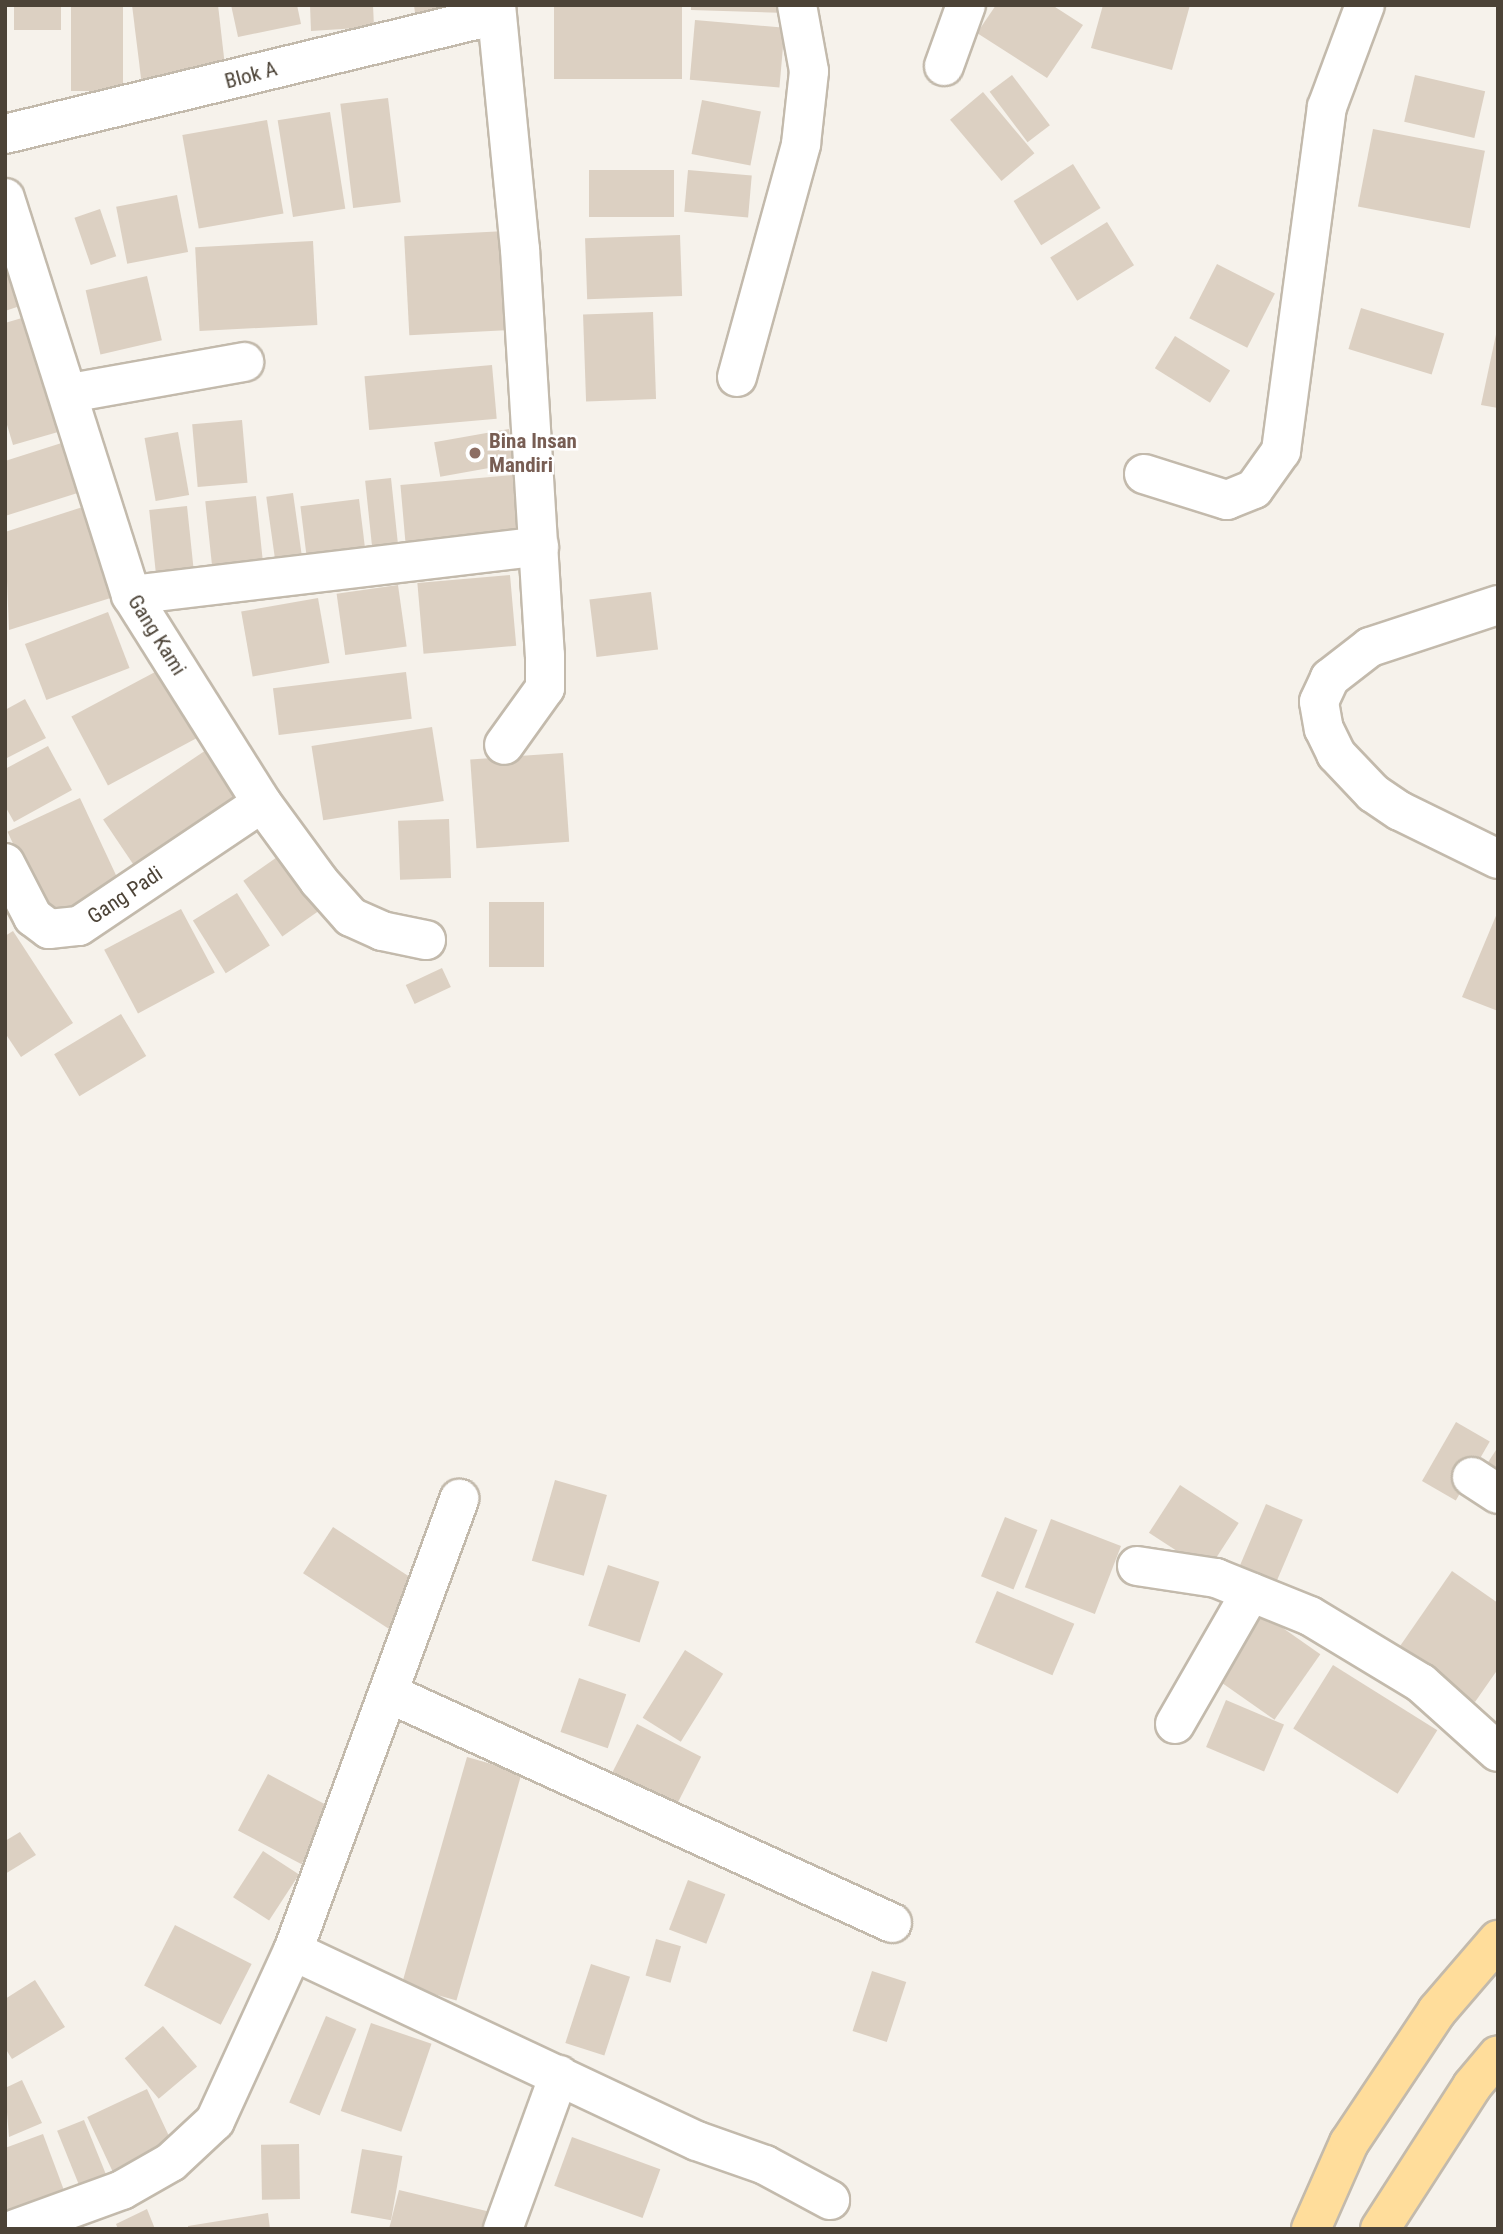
<!DOCTYPE html>
<style>
body{margin:0}
#map{position:relative;width:1503px;height:2234px;overflow:hidden;background:#f6f2eb;font-family:"Roboto Condensed",sans-serif}
div>[style]{position:absolute}
.building>*{inset:0;background:#dcd0c2;transform-origin:0 0}
.roads{filter:drop-shadow(2px 0 #c3baac) drop-shadow(-2px 0 #c3baac) drop-shadow(0 2px #c3baac) drop-shadow(0 -2px #c3baac)}
.minor>*{height:38px;margin:-19px;padding:0 19px;transform-origin:19px;border-radius:19px;background:#fff}
.major>*{height:38px;margin:-19px;padding:0 19px;transform-origin:19px;border-radius:19px;background:#ffdd9b}
.dots>*{width:19px;height:19px;translate:-50% -50%;box-sizing:border-box;border:4px solid #fff;border-radius:50%}
span{translate:-50% -50%;white-space:nowrap;text-align:center;line-height:1.15;-webkit-text-stroke:5px #fff;paint-order:stroke}
.street-label{font-size:21px;color:#4c4337}
.education-label{font-size:21px;color:#785e54;font-weight:700}
.left{translate:0 -50%;text-align:left}
.frame{position:absolute;inset:0;border:7px solid #4c4337;pointer-events:none}
</style>
<div id="map">
<div class="building">
<i style="left:14px;top:5px;width:47px;height:25px"></i>
<i style="left:71px;top:5px;width:52px;height:86px"></i>
<i style="clip-path:polygon(132px 5px,218px 5px,226px 75px,142px 86px)"></i>
<i style="clip-path:polygon(231px 5px,297px 5px,301px 24px,238px 37px)"></i>
<i style="clip-path:polygon(310px 5px,373px 5px,374px 27px,311px 31px)"></i>
<i style="clip-path:polygon(414px 5px,465px 5px,465px 7px,415px 13px)"></i>
<i style="left:554px;top:5px;width:128px;height:74px"></i>
<i style="clip-path:polygon(691px 5px,787px 5px,786px 13px,691px 10px)"></i>
<i style="clip-path:polygon(996px 5px,1052px 5px,1083px 25px,1047px 78px,977px 33px)"></i>
<i style="clip-path:polygon(1103px 5px,1190px 5px,1172px 70px,1091px 48px)"></i>
<i style="left:695px;top:20px;width:90px;height:60px;rotate:5deg"></i>
<i style="left:1012px;top:75px;width:63px;height:28px;rotate:53deg"></i>
<i style="left:1415px;top:75px;width:72px;height:48px;rotate:13deg"></i>
<i style="left:983px;top:92px;width:80px;height:43px;rotate:50deg"></i>
<i style="left:388px;top:98px;width:105px;height:48px;rotate:83deg"></i>
<i style="left:702px;top:100px;width:60px;height:55px;rotate:11deg"></i>
<i style="left:330px;top:112px;width:98px;height:53px;rotate:81deg"></i>
<i style="left:267px;top:120px;width:95px;height:86px;rotate:80deg"></i>
<i style="left:1373px;top:129px;width:114px;height:79px;rotate:11deg"></i>
<i style="left:1073px;top:164px;width:52px;height:70px;rotate:58deg"></i>
<i style="left:589px;top:170px;width:85px;height:47px"></i>
<i style="left:688px;top:170px;width:64px;height:42px;rotate:5deg"></i>
<i style="left:177px;top:195px;width:58px;height:62px;rotate:79deg"></i>
<i style="left:100px;top:209px;width:50px;height:27px;rotate:71deg"></i>
<i style="left:1107px;top:222px;width:51px;height:67px;rotate:58deg"></i>
<i style="left:506px;top:231px;width:99px;height:102px;rotate:87deg"></i>
<i style="left:680px;top:235px;width:61px;height:95px;rotate:88deg"></i>
<i style="left:313px;top:241px;width:84px;height:118px;rotate:87deg"></i>
<i style="clip-path:polygon(5px 257px,20px 306px,5px 311px)"></i>
<i style="left:1217px;top:264px;width:65px;height:61px;rotate:27deg"></i>
<i style="left:147px;top:276px;width:66px;height:63px;rotate:77deg"></i>
<i style="left:1361px;top:308px;width:87px;height:43px;rotate:17deg"></i>
<i style="left:653px;top:312px;width:87px;height:70px;rotate:88deg"></i>
<i style="clip-path:polygon(32px 315px,65px 430px,13px 445px,5px 418px,5px 323px)"></i>
<i style="clip-path:polygon(1498px 325px,1498px 408px,1481px 405px)"></i>
<i style="left:1175px;top:336px;width:65px;height:38px;rotate:32deg"></i>
<i style="left:492px;top:365px;width:54px;height:128px;rotate:85deg"></i>
<i style="left:242px;top:420px;width:63px;height:50px;rotate:85deg"></i>
<i style="left:509px;top:429px;width:35px;height:76px;rotate:80deg"></i>
<i style="left:178px;top:432px;width:64px;height:34px;rotate:80deg"></i>
<i style="clip-path:polygon(71px 440px,87px 490px,5px 516px,5px 461px)"></i>
<i style="left:514px;top:475px;width:69px;height:114px;rotate:85deg"></i>
<i style="left:391px;top:478px;width:74px;height:26px;rotate:84deg"></i>
<i style="left:293px;top:493px;width:69px;height:27px;rotate:82deg"></i>
<i style="left:256px;top:496px;width:73px;height:51px;rotate:84deg"></i>
<i style="left:359px;top:499px;width:63px;height:59px;rotate:83deg"></i>
<i style="clip-path:polygon(92px 504px,120px 595px,9px 630px,5px 532px)"></i>
<i style="left:187px;top:506px;width:67px;height:38px;rotate:84deg"></i>
<i style="left:510px;top:575px;width:71px;height:93px;rotate:85deg"></i>
<i style="left:398px;top:585px;width:62px;height:62px;rotate:82deg"></i>
<i style="left:651px;top:592px;width:58px;height:62px;rotate:83deg"></i>
<i style="left:318px;top:598px;width:66px;height:78px;rotate:80deg"></i>
<i style="left:108px;top:612px;width:60px;height:89px;rotate:69deg"></i>
<i style="left:172px;top:663px;width:78px;height:114px;rotate:62deg"></i>
<i style="left:406px;top:672px;width:47px;height:134px;rotate:83deg"></i>
<i style="clip-path:polygon(25px 699px,46px 738px,5px 759px,5px 710px)"></i>
<i style="left:432px;top:727px;width:75px;height:122px;rotate:81deg"></i>
<i style="left:215px;top:744px;width:65px;height:135px;rotate:56deg"></i>
<i style="clip-path:polygon(48px 746px,72px 790px,14px 822px,5px 806px,5px 769px)"></i>
<i style="left:563px;top:753px;width:89px;height:93px;rotate:86deg"></i>
<i style="left:80px;top:798px;width:95px;height:80px;rotate:65deg"></i>
<i style="left:449px;top:819px;width:59px;height:51px;rotate:88deg"></i>
<i style="left:290px;top:848px;width:68px;height:57px;rotate:55deg"></i>
<i style="left:237px;top:893px;width:62px;height:52px;rotate:58deg"></i>
<i style="left:489px;top:902px;width:55px;height:65px"></i>
<i style="left:181px;top:909px;width:72px;height:87px;rotate:62deg"></i>
<i style="clip-path:polygon(1498px 911px,1498px 1011px,1462px 997px)"></i>
<i style="clip-path:polygon(13px 931px,73px 1023px,21px 1057px,5px 1033px,5px 936px)"></i>
<i style="left:442px;top:968px;width:21px;height:40px;rotate:65deg"></i>
<i style="left:121px;top:1014px;width:49px;height:78px;rotate:59deg"></i>
<i style="left:1456px;top:1422px;width:39px;height:68px;rotate:30deg"></i>
<i style="clip-path:polygon(1498px 1447px,1498px 1488px,1479px 1476px)"></i>
<i style="left:555px;top:1480px;width:54px;height:84px;rotate:16deg"></i>
<i style="left:1180px;top:1485px;width:70px;height:57px;rotate:33deg"></i>
<i style="left:1266px;top:1504px;width:40px;height:73px;rotate:23deg"></i>
<i style="left:1005px;top:1517px;width:35px;height:64px;rotate:22deg"></i>
<i style="left:1051px;top:1519px;width:75px;height:73px;rotate:21deg"></i>
<i style="left:333px;top:1527px;width:110px;height:55px;rotate:33deg"></i>
<i style="left:608px;top:1565px;width:54px;height:64px;rotate:18deg"></i>
<i style="clip-path:polygon(1452px 1571px,1498px 1603px,1498px 1669px,1475px 1702px,1398px 1649px)"></i>
<i style="left:997px;top:1591px;width:84px;height:56px;rotate:23deg"></i>
<i style="left:1263px;top:1614px;width:70px;height:80px;rotate:35deg"></i>
<i style="left:685px;top:1650px;width:45px;height:80px;rotate:32deg"></i>
<i style="left:1333px;top:1665px;width:123px;height:75px;rotate:32deg"></i>
<i style="left:579px;top:1678px;width:50px;height:57px;rotate:19deg"></i>
<i style="left:1226px;top:1700px;width:63px;height:51px;rotate:23deg"></i>
<i style="left:637px;top:1724px;width:72px;height:60px;rotate:27deg"></i>
<i style="left:467px;top:1757px;width:57px;height:237px;rotate:16deg"></i>
<i style="left:268px;top:1774px;width:72px;height:64px;rotate:28deg"></i>
<i style="clip-path:polygon(20px 1832px,36px 1855px,5px 1874px,5px 1841px)"></i>
<i style="left:263px;top:1851px;width:43px;height:55px;rotate:33deg"></i>
<i style="left:688px;top:1880px;width:40px;height:53px;rotate:21deg"></i>
<i style="left:175px;top:1925px;width:86px;height:68px;rotate:27deg"></i>
<i style="left:656px;top:1939px;width:26px;height:38px;rotate:16deg"></i>
<i style="left:591px;top:1964px;width:41px;height:83px;rotate:18deg"></i>
<i style="left:872px;top:1971px;width:36px;height:63px;rotate:18deg"></i>
<i style="clip-path:polygon(35px 1980px,65px 2027px,12px 2059px,5px 2048px,5px 1999px)"></i>
<i style="left:326px;top:2016px;width:33px;height:94px;rotate:23deg"></i>
<i style="left:371px;top:2023px;width:64px;height:93px;rotate:19deg"></i>
<i style="left:163px;top:2026px;width:53px;height:50px;rotate:50deg"></i>
<i style="clip-path:polygon(22px 2080px,42px 2123px,9px 2137px,5px 2088px)"></i>
<i style="left:147px;top:2089px;width:63px;height:66px;rotate:65deg"></i>
<i style="left:84px;top:2120px;width:62px;height:29px;rotate:68deg"></i>
<i style="clip-path:polygon(43px 2134px,65px 2193px,5px 2216px,5px 2148px)"></i>
<i style="left:572px;top:2137px;width:94px;height:52px;rotate:20deg"></i>
<i style="left:299px;top:2144px;width:55px;height:38px;rotate:89deg"></i>
<i style="left:362px;top:2149px;width:41px;height:65px;rotate:10deg"></i>
<i style="clip-path:polygon(399px 2190px,499px 2214px,495px 2229px,389px 2229px)"></i>
<i style="clip-path:polygon(147px 2209px,155px 2229px,118px 2229px,116px 2224px)"></i>
<i style="clip-path:polygon(268px 2213px,270px 2229px,188px 2229px,188px 2226px)"></i>
</div>
<div class="roads">
<div class="minor">
<i style="left:496px;top:5px;width:245px;rotate:84.4deg"></i>
<i style="left:520px;top:249px;width:407px;rotate:86.5deg"></i>
<i style="left:545px;top:655px;width:33px;rotate:90deg"></i>
<i style="left:545px;top:688px;width:70px;rotate:125.7deg"></i>
<i style="left:944px;top:66px;width:65px;rotate:-70.2deg"></i>
<i style="left:5px;top:134px;width:505px;rotate:-13.62deg"></i>
<i style="left:5px;top:198px;width:417px;rotate:72.4deg"></i>
<i style="left:131px;top:595px;width:246px;rotate:57.8deg"></i>
<i style="left:262px;top:803px;width:97px;rotate:53.8deg"></i>
<i style="left:319px;top:881px;width:48px;rotate:48.4deg"></i>
<i style="left:351px;top:917px;width:34px;rotate:24deg"></i>
<i style="left:382px;top:931px;width:45px;rotate:11.6deg"></i>
<i style="left:737px;top:377px;width:242px;rotate:-74.6deg"></i>
<i style="left:801px;top:144px;width:73px;rotate:-83.7deg"></i>
<i style="left:809px;top:71px;width:67px;rotate:-100.3deg"></i>
<i style="left:70px;top:393px;width:177px;rotate:-10.1deg"></i>
<i style="left:1144px;top:474px;width:87px;rotate:17.4deg"></i>
<i style="left:1227px;top:500px;width:29px;rotate:-22deg"></i>
<i style="left:1254px;top:489px;width:47px;rotate:-54.6deg"></i>
<i style="left:1281px;top:451px;width:347px;rotate:-82.4deg"></i>
<i style="left:1327px;top:107px;width:109px;rotate:-69.6deg"></i>
<i style="left:131px;top:595px;width:411px;rotate:-6.8deg"></i>
<i style="left:1498px;top:605px;width:135px;rotate:161.8deg"></i>
<i style="left:1370px;top:647px;width:51px;rotate:142.2deg"></i>
<i style="left:1330px;top:678px;width:26px;rotate:115deg"></i>
<i style="left:1319px;top:702px;width:27px;rotate:80deg"></i>
<i style="left:1324px;top:729px;width:28px;rotate:64deg"></i>
<i style="left:1336px;top:754px;width:54px;rotate:46.5deg"></i>
<i style="left:1373px;top:793px;width:32px;rotate:34deg"></i>
<i style="left:1400px;top:811px;width:109px;rotate:26.1deg"></i>
<i style="left:5px;top:863px;width:61px;rotate:62.6deg"></i>
<i style="left:33px;top:917px;width:20px;rotate:37deg"></i>
<i style="left:49px;top:929px;width:30px;rotate:-6deg"></i>
<i style="left:79px;top:926px;width:220px;rotate:-33.9deg"></i>
<i style="left:1472px;top:1477px;width:31px;rotate:33deg"></i>
<i style="left:1137px;top:1566px;width:80px;rotate:8.6deg"></i>
<i style="left:1216px;top:1578px;width:101px;rotate:22deg"></i>
<i style="left:1310px;top:1616px;width:130px;rotate:31.1deg"></i>
<i style="left:1421px;top:1683px;width:103px;rotate:41.9deg"></i>
<i style="left:388px;top:1693px;width:554px;rotate:24.53deg"></i>
<i style="left:1175px;top:1724px;width:152px;rotate:-60.1deg"></i>
<i style="left:293px;top:1951px;width:446px;rotate:25.2deg"></i>
<i style="left:697px;top:2141px;width:72px;rotate:19.4deg"></i>
<i style="left:765px;top:2165px;width:74px;rotate:28.3deg"></i>
<i style="left:15px;top:2229px;width:114px;rotate:-20deg"></i>
<i style="left:122px;top:2190px;width:56px;rotate:-29.7deg"></i>
<i style="left:171px;top:2162px;width:60px;rotate:-43deg"></i>
<i style="left:215px;top:2121px;width:187px;rotate:-65.4deg"></i>
<i style="left:293px;top:1951px;width:482px;rotate:-69.8deg"></i>
<i style="left:503px;top:2229px;width:164px;rotate:-70deg"></i>
</div>
<div class="major">
<i style="left:1311px;top:2229px;width:94px;rotate:-66.2deg"></i>
<i style="left:1349px;top:2143px;width:159px;rotate:-56.3deg"></i>
<i style="left:1437px;top:2011px;width:94px;rotate:-49.3deg"></i>
<i style="left:1380px;top:2229px;width:170px;rotate:-57.2deg"></i>
<i style="left:1472px;top:2086px;width:40px;rotate:-50deg"></i>
</div>
</div>
<div class="dots">
<i style="left:475px;top:453px;background:#8d6e63"></i>
</div>
<div class="street-label">
<span style="left:251px;top:75px;rotate:-15deg">Blok A</span>
<span style="left:157px;top:635px;rotate:58deg">Gang Kami</span>
<span style="left:125px;top:895px;rotate:-34deg">Gang Padi</span>
</div>
<div class="education-label">
<span class="left" style="left:489px;top:453px">Bina Insan<br>Mandiri</span>
</div>
<div class="frame"></div>
</div>
